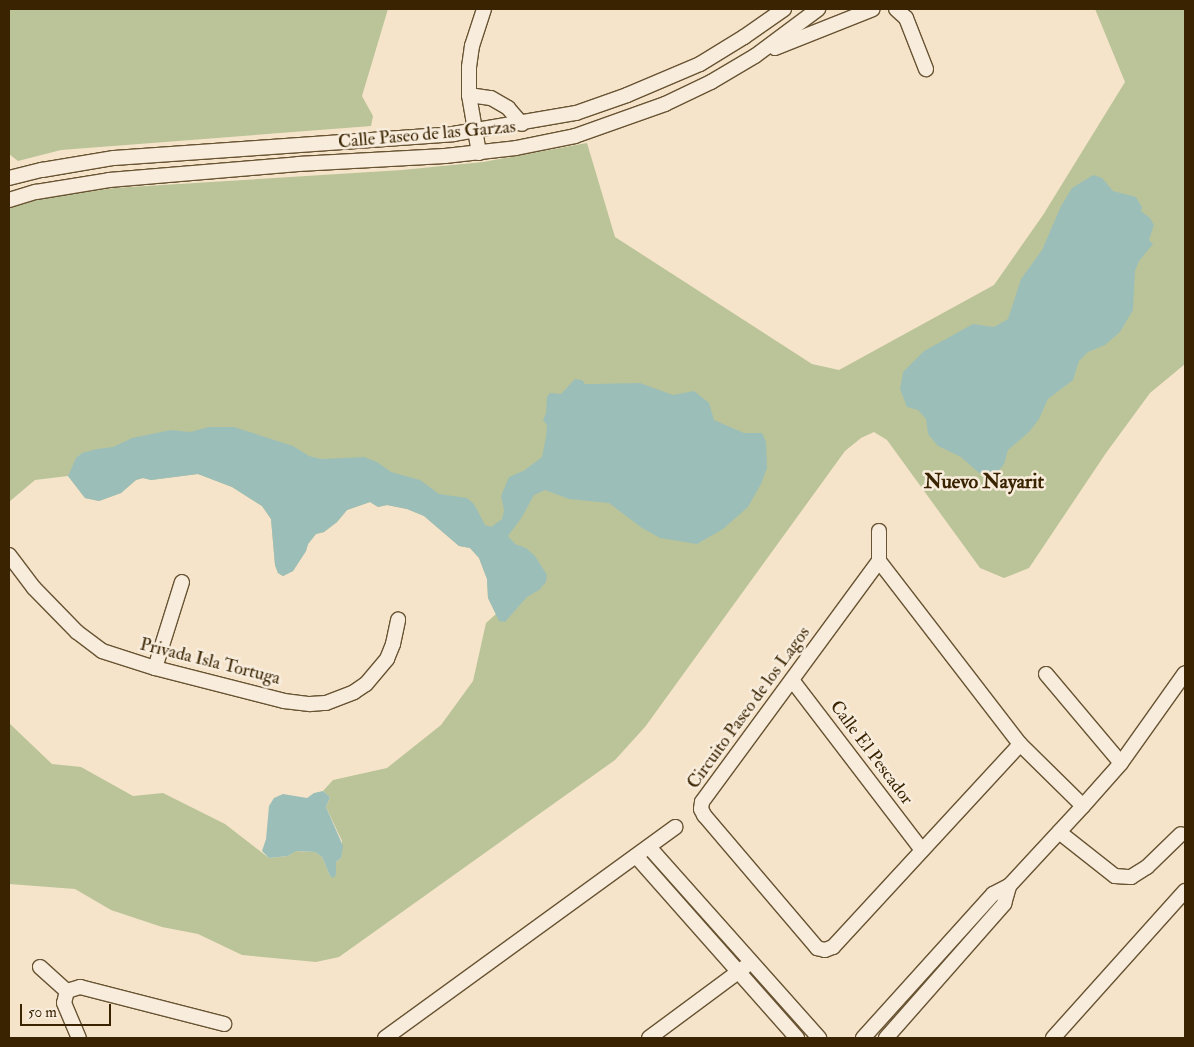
<!DOCTYPE html>
<style>
body{margin:0}
#map{position:relative;width:1194px;height:1047px;overflow:hidden;background:#f5e4ca;font-family:"IM FELL Double Pica",serif}
div>[style]{position:absolute}
.green>*{inset:0;background:#bbc498}
.water>*{inset:0;background:#9cbeb8}
.roads{filter:drop-shadow(1px 0 #685332) drop-shadow(-1px 0 #685332) drop-shadow(0 1px #685332) drop-shadow(0 -1px #685332)}
.minor>*{height:14px;margin:-7px;padding:0 7px;transform-origin:7px;border-radius:7px;background:#f8eddd}
span{translate:-50% -50%;white-space:nowrap;text-align:center;line-height:1.15;-webkit-text-stroke:5px #f8eddd;paint-order:stroke}
.street-label{font-size:18px;color:#392300}
.quarter-label{font-size:20px;color:#392300;font-weight:700}
.frame{position:absolute;inset:0;border:10px solid #392300;pointer-events:none}
.scale{position:absolute;left:20px;top:1004px;width:91px;height:22px;box-sizing:border-box;border:2px solid #392300;border-top:0;padding-left:6px;font-size:15px;line-height:18px;white-space:nowrap;color:#392300;-webkit-text-stroke:4px #f8eddd;paint-order:stroke}
</style>
<div id="map">
<div class="green">
<i style="clip-path:polygon(9px 9px,388px 9px,362px 96px,373px 116px,371px 126px,61px 150px,18px 161px,9px 154px)"></i>
<i style="clip-path:polygon(1095px 9px,1185px 9px,1185px 364px,1150px 393px,1106px 453px,1029px 568px,1004px 578px,980px 568px,887px 440px,874px 432px,861px 438px,845px 451px,645px 727px,615px 760px,339px 957px,316px 962px,242px 955px,198px 934px,162px 927px,111px 910px,75px 889px,9px 884px,9px 723px,52px 764px,81px 767px,133px 796px,163px 793px,225px 824px,269px 858px,288px 856px,295px 851px,315px 852px,322px 857px,330px 876px,336px 875px,336px 862px,341px 858px,342px 841px,326px 807px,330px 797px,323px 791px,333px 780px,387px 768px,441px 725px,473px 681px,486px 623px,496px 614px,488px 598px,487px 579px,479px 558px,470px 548px,459px 546px,424px 516px,407px 509px,387px 505px,378px 507px,370px 502px,347px 510px,337px 522px,324px 532px,316px 534px,308px 544px,306px 551px,293px 571px,283px 576px,278px 573px,275px 565px,271px 519px,262px 506px,232px 487px,198px 474px,151px 480px,143px 478px,136px 480px,121px 493px,99px 501px,85px 498px,68px 476px,35px 480px,9px 502px,9px 207px,38px 199px,114px 188px,402px 170px,483px 162px,587px 143px,615px 237px,812px 364px,839px 370px,994px 285px,1043px 215px,1125px 82px)"></i>
</div>
<div class="water">
<i style="clip-path:polygon(1093px 175px,1102px 178px,1113px 191px,1136px 197px,1142px 207px,1141px 211px,1150px 218px,1154px 225px,1149px 240px,1153px 244px,1139px 261px,1135px 271px,1133px 310px,1120px 332px,1105px 345px,1088px 352px,1079px 361px,1073px 380px,1048px 399px,1039px 419px,1029px 432px,1008px 450px,1004px 464px,997px 473px,989px 476px,979px 473px,961px 457px,938px 446px,928px 434px,926px 419px,918px 410px,907px 407px,900px 389px,903px 372px,924px 351px,973px 324px,994px 327px,1008px 319px,1021px 279px,1042px 250px,1061px 206px,1072px 188px)"></i>
<i style="clip-path:polygon(575px 379px,582px 380px,585px 384px,593px 384px,640px 383px,673px 395px,694px 391px,709px 403px,714px 420px,744px 433px,762px 433px,766px 442px,767px 468px,761px 484px,748px 507px,723px 529px,697px 544px,660px 538px,642px 528px,609px 503px,569px 499px,545px 490px,534px 495px,522px 517px,508px 536px,515px 544px,526px 548px,535px 556px,547px 575px,546px 582px,539px 590px,527px 597px,505px 622px,499px 621px,488px 598px,487px 579px,479px 558px,470px 548px,459px 546px,424px 516px,407px 509px,387px 505px,378px 507px,370px 502px,347px 510px,337px 522px,324px 532px,316px 534px,308px 544px,306px 551px,293px 571px,283px 576px,278px 573px,275px 565px,271px 519px,262px 506px,232px 487px,198px 474px,151px 480px,143px 478px,136px 480px,121px 493px,99px 501px,85px 498px,68px 476px,76px 458px,82px 453px,97px 449px,113px 447px,132px 438px,171px 430px,190px 432px,209px 427px,234px 427px,293px 446px,309px 456px,321px 459px,364px 457px,377px 462px,391px 472px,420px 480px,439px 494px,467px 498px,474px 504px,485px 525px,491px 527px,502px 519px,504px 510px,501px 496px,509px 477px,525px 470px,542px 457px,546px 437px,547px 425px,543px 420px,546px 413px,547px 397px,550px 393px,561px 394px)"></i>
<i style="clip-path:polygon(323px 791px,330px 797px,326px 807px,343px 846px,341px 858px,336px 862px,336px 875px,333px 878px,330px 876px,322px 857px,315px 852px,296px 851px,288px 856px,269px 858px,262px 851px,266px 839px,269px 806px,274px 798px,283px 794px,307px 798px,314px 793px)"></i>
</div>
<div class="roads">
<div class="minor">
<i style="left:896px;top:9px;width:13px;rotate:42deg"></i>
<i style="left:906px;top:18px;width:55px;rotate:68.6deg"></i>
<i style="left:775px;top:48px;width:105px;rotate:-21.7deg"></i>
<i style="left:469px;top:95px;width:22px;rotate:8deg"></i>
<i style="left:491px;top:98px;width:20px;rotate:30deg"></i>
<i style="left:508px;top:108px;width:21px;rotate:49deg"></i>
<i style="left:479px;top:153px;width:59px;rotate:-99.8deg"></i>
<i style="left:469px;top:95px;width:28px;rotate:-90deg"></i>
<i style="left:469px;top:67px;width:21px;rotate:-82deg"></i>
<i style="left:472px;top:46px;width:39px;rotate:-72deg"></i>
<i style="left:9px;top:178px;width:34px;rotate:-14deg"></i>
<i style="left:42px;top:170px;width:73px;rotate:-9.5deg"></i>
<i style="left:114px;top:158px;width:340px;rotate:-4deg"></i>
<i style="left:453px;top:134px;width:125px;rotate:-9.7deg"></i>
<i style="left:576px;top:113px;width:54px;rotate:-19.4deg"></i>
<i style="left:627px;top:95px;width:79px;rotate:-23deg"></i>
<i style="left:700px;top:64px;width:52px;rotate:-31.5deg"></i>
<i style="left:744px;top:37px;width:49px;rotate:-35deg"></i>
<i style="left:9px;top:200px;width:28px;rotate:-17deg"></i>
<i style="left:36px;top:192px;width:74px;rotate:-9.3deg"></i>
<i style="left:109px;top:180px;width:190px;rotate:-4.8deg"></i>
<i style="left:298px;top:164px;width:147px;rotate:-3.1deg"></i>
<i style="left:445px;top:156px;width:71px;rotate:-6.4deg"></i>
<i style="left:516px;top:148px;width:60px;rotate:-11.5deg"></i>
<i style="left:575px;top:136px;width:96px;rotate:-19.6deg"></i>
<i style="left:665px;top:104px;width:51px;rotate:-25.6deg"></i>
<i style="left:711px;top:82px;width:51px;rotate:-30.6deg"></i>
<i style="left:755px;top:56px;width:79px;rotate:-36.7deg"></i>
<i style="left:879px;top:531px;width:30px;rotate:90deg"></i>
<i style="left:879px;top:561px;width:299px;rotate:126.3deg"></i>
<i style="left:702px;top:802px;width:7px;rotate:98deg"></i>
<i style="left:701px;top:809px;width:7px;rotate:63deg"></i>
<i style="left:704px;top:815px;width:175px;rotate:49.6deg"></i>
<i style="left:817px;top:948px;width:8px;rotate:14deg"></i>
<i style="left:825px;top:950px;width:9px;rotate:-21deg"></i>
<i style="left:833px;top:947px;width:276px;rotate:-47.3deg"></i>
<i style="left:9px;top:555px;width:41px;rotate:52.9deg"></i>
<i style="left:34px;top:588px;width:62px;rotate:45.7deg"></i>
<i style="left:77px;top:632px;width:31px;rotate:37deg"></i>
<i style="left:102px;top:651px;width:56px;rotate:17.8deg"></i>
<i style="left:155px;top:668px;width:133px;rotate:14.3deg"></i>
<i style="left:284px;top:701px;width:26px;rotate:7deg"></i>
<i style="left:310px;top:704px;width:16px;rotate:-4deg"></i>
<i style="left:326px;top:703px;width:30px;rotate:-21deg"></i>
<i style="left:354px;top:692px;width:14px;rotate:-34deg"></i>
<i style="left:366px;top:684px;width:33px;rotate:-50deg"></i>
<i style="left:387px;top:659px;width:16px;rotate:-68deg"></i>
<i style="left:393px;top:644px;width:25px;rotate:-78deg"></i>
<i style="left:879px;top:561px;width:231px;rotate:52.4deg"></i>
<i style="left:1020px;top:744px;width:88px;rotate:44.5deg"></i>
<i style="left:155px;top:668px;width:90px;rotate:-72.6deg"></i>
<i style="left:1046px;top:674px;width:116px;rotate:49.9deg"></i>
<i style="left:792px;top:680px;width:213px;rotate:52.6deg"></i>
<i style="left:1059px;top:832px;width:71px;rotate:38.2deg"></i>
<i style="left:1115px;top:876px;width:16px;rotate:4deg"></i>
<i style="left:1131px;top:877px;width:19px;rotate:-32deg"></i>
<i style="left:1147px;top:867px;width:47px;rotate:-44.1deg"></i>
<i style="left:649px;top:847px;width:256px;rotate:48.3deg"></i>
<i style="left:636px;top:856px;width:243px;rotate:48.5deg"></i>
<i style="left:40px;top:967px;width:36px;rotate:42deg"></i>
<i style="left:67px;top:991px;width:14px;rotate:-17deg"></i>
<i style="left:80px;top:987px;width:149px;rotate:14.4deg"></i>
<i style="left:67px;top:991px;width:12px;rotate:104deg"></i>
<i style="left:64px;top:1003px;width:38px;rotate:67deg"></i>
<i style="left:385px;top:1038px;width:359px;rotate:-36deg"></i>
<i style="left:649px;top:1038px;width:119px;rotate:-36.5deg"></i>
<i style="left:863px;top:1038px;width:194px;rotate:-47.9deg"></i>
<i style="left:993px;top:894px;width:18px;rotate:-27deg"></i>
<i style="left:1009px;top:886px;width:109px;rotate:-47.2deg"></i>
<i style="left:1083px;top:806px;width:57px;rotate:-48.5deg"></i>
<i style="left:1121px;top:763px;width:110px;rotate:-54.6deg"></i>
<i style="left:886px;top:1038px;width:179px;rotate:-48.6deg"></i>
<i style="left:1004px;top:904px;width:19px;rotate:-74deg"></i>
<i style="left:1053px;top:1038px;width:198px;rotate:-48.1deg"></i>
</div>
</div>
<div class="street-label">
<span style="left:427px;top:135px;rotate:-5deg">Calle Paseo de las Garzas</span>
<span style="left:210px;top:662px;rotate:14deg">Privada Isla Tortuga</span>
<span style="left:749px;top:708px;rotate:-54deg">Circuito Paseo de los Lagos</span>
<span style="left:871px;top:753px;rotate:53deg">Calle El Pescador</span>
</div>
<div class="quarter-label">
<span style="left:984px;top:481px">Nuevo Nayarit</span>
</div>
<div class="frame"></div>
<div class="scale">50 m</div>
</div>
